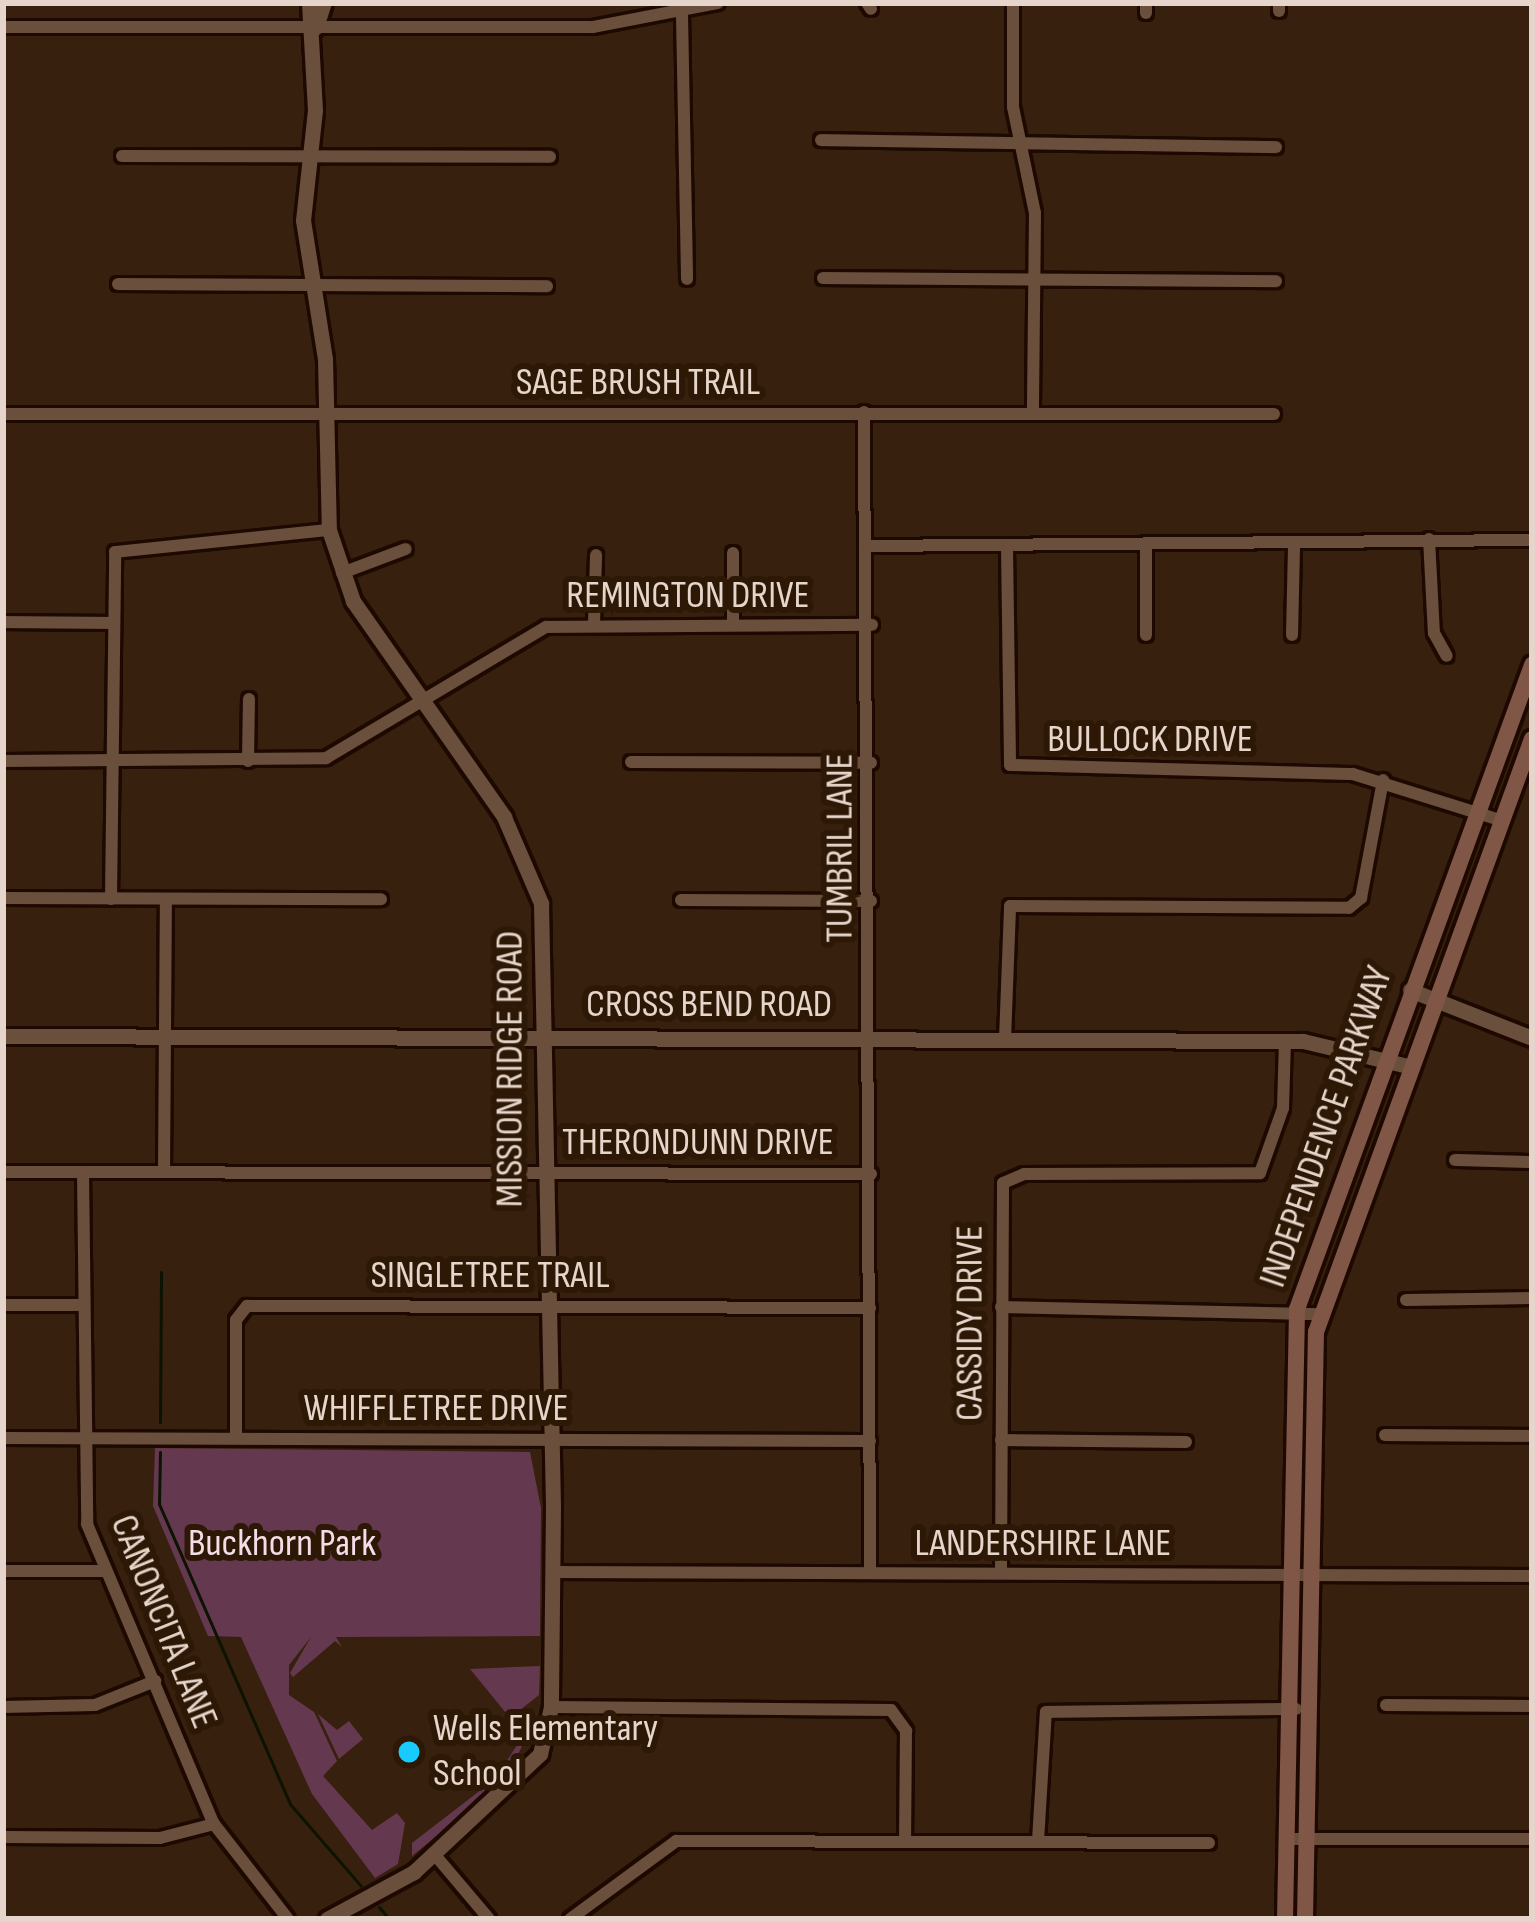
<!DOCTYPE html>
<style>
body{margin:0}
#map{position:relative;width:1535px;height:1922px;overflow:hidden;background:#37200e;font-family:"Sofia Sans Condensed",sans-serif}
div>[style]{position:absolute}
.green>*{inset:0;background:#64384e}
.stream>*{height:3px;margin:-1.5px;padding:0 1.5px;transform-origin:1.5px;border-radius:1.5px;background:#0c1300}
.roads{filter:drop-shadow(3px 0 #1e0900) drop-shadow(-3px 0 #1e0900) drop-shadow(0 3px #1e0900) drop-shadow(0 -3px #1e0900)}
.minor>*{height:12px;margin:-6px;padding:0 6px;transform-origin:6px;border-radius:6px;background:#694f3c}
.tertiary>*{height:15px;margin:-7.5px;padding:0 7.5px;transform-origin:7.5px;border-radius:7.5px;background:#694f3c}
.secondary>*{height:16px;margin:-8px;padding:0 8px;transform-origin:8px;border-radius:8px;background:#805647}
.dots>*{width:33px;height:33px;translate:-50% -50%;box-sizing:border-box;border:6px solid #2d1705;border-radius:50%}
span{translate:-50% -50%;white-space:nowrap;text-align:center;line-height:1.15;-webkit-text-stroke:12px #2d1705;paint-order:stroke}
.street-label{font-size:39px;color:#e5d5ca}
.park-label{font-size:39px;color:#f4dde7}
.poi-label{font-size:39px;color:#e5d5ca}
.left{translate:0 -50%;text-align:left}
.frame{position:absolute;inset:0;border:6px solid #e5d5ca;pointer-events:none}
</style>
<div id="map">
<div class="green">
<i style="clip-path:polygon(155px 1448px,530px 1452px,541px 1508px,540px 1636px,336px 1637px,342px 1647px,335px 1641px,293px 1677px,317px 1711px,290px 1673px,311px 1637px,289px 1665px,289px 1695px,314px 1712px,337px 1761px,323px 1776px,372px 1830px,397px 1813px,405px 1823px,398px 1864px,375px 1878px,312px 1794px,241px 1637px,208px 1636px,153px 1506px)"></i>
<i style="clip-path:polygon(540px 1666px,539px 1695px,510px 1718px,470px 1669px)"></i>
<i style="clip-path:polygon(538px 1713px,506px 1779px,412px 1856px,412px 1843px,495px 1779px)"></i>
<i style="clip-path:polygon(318px 1714px,337px 1730px,349px 1721px,363px 1739px,339px 1759px)"></i>
</div>
<div class="stream">
<i style="left:160px;top:1422px;width:150px;rotate:-89.6deg"></i>
<i style="left:160px;top:1452px;width:52px;rotate:91.1deg"></i>
<i style="left:159px;top:1504px;width:327px;rotate:66.4deg"></i>
<i style="left:290px;top:1804px;width:108px;rotate:49.1deg"></i>
<i style="left:379px;top:1907px;width:16px;rotate:50deg"></i>
</div>
<div class="roads">
<div class="minor">
<i style="left:867px;top:3px;width:7px;rotate:56deg"></i>
<i style="left:1013px;top:3px;width:104px;rotate:90deg"></i>
<i style="left:1013px;top:107px;width:108px;rotate:78.3deg"></i>
<i style="left:1035px;top:213px;width:200px;rotate:90.6deg"></i>
<i style="left:1279px;top:11px;width:8px;rotate:-90deg"></i>
<i style="left:1146px;top:13px;width:10px;rotate:-90deg"></i>
<i style="left:682px;top:15px;width:264px;rotate:88.9deg"></i>
<i style="left:3px;top:27px;width:590px"></i>
<i style="left:593px;top:27px;width:127px;rotate:-10.9deg"></i>
<i style="left:821px;top:140px;width:455px;rotate:0.9deg"></i>
<i style="left:122px;top:156px;width:428px;rotate:0.1deg"></i>
<i style="left:823px;top:278px;width:453px;rotate:0.4deg"></i>
<i style="left:118px;top:284px;width:429px;rotate:0.3deg"></i>
<i style="left:864px;top:412px;width:1161px;rotate:89.7deg"></i>
<i style="left:3px;top:414px;width:1271px"></i>
<i style="left:1429px;top:539px;width:94px;rotate:87deg"></i>
<i style="left:1434px;top:633px;width:26px;rotate:61deg"></i>
<i style="left:869px;top:546px;width:663px;rotate:-0.52deg"></i>
<i style="left:1007px;top:547px;width:218px;rotate:89.2deg"></i>
<i style="left:1010px;top:765px;width:343px;rotate:1.5deg"></i>
<i style="left:1353px;top:774px;width:157px;rotate:17.4deg"></i>
<i style="left:733px;top:553px;width:71px;rotate:90deg"></i>
<i style="left:342px;top:573px;width:68px;rotate:-20.6deg"></i>
<i style="left:3px;top:622px;width:108px;rotate:0.5deg"></i>
<i style="left:594px;top:624px;width:69px;rotate:-88.3deg"></i>
<i style="left:1146px;top:635px;width:88px;rotate:-90deg"></i>
<i style="left:1292px;top:635px;width:87px;rotate:-88.7deg"></i>
<i style="left:3px;top:761px;width:323px;rotate:-0.5deg"></i>
<i style="left:326px;top:758px;width:256px;rotate:-30.8deg"></i>
<i style="left:546px;top:627px;width:326px;rotate:-0.4deg"></i>
<i style="left:248px;top:761px;width:62px;rotate:-89.1deg"></i>
<i style="left:631px;top:762px;width:240px;rotate:0.2deg"></i>
<i style="left:3px;top:898px;width:378px;rotate:0.2deg"></i>
<i style="left:111px;top:899px;width:347px;rotate:-89.3deg"></i>
<i style="left:115px;top:552px;width:215px;rotate:-5.9deg"></i>
<i style="left:681px;top:900px;width:190px;rotate:0.3deg"></i>
<i style="left:1005px;top:1039px;width:133px;rotate:-87.8deg"></i>
<i style="left:1010px;top:906px;width:339px;rotate:0.3deg"></i>
<i style="left:1349px;top:908px;width:16px;rotate:-40deg"></i>
<i style="left:1361px;top:898px;width:120px;rotate:-79.4deg"></i>
<i style="left:1455px;top:1160px;width:77px;rotate:1.5deg"></i>
<i style="left:164px;top:1171px;width:272px;rotate:-89.6deg"></i>
<i style="left:3px;top:1172px;width:868px;rotate:0.13deg"></i>
<i style="left:83px;top:1172px;width:352px;rotate:89.3deg"></i>
<i style="left:87px;top:1524px;width:326px;rotate:67.1deg"></i>
<i style="left:214px;top:1824px;width:120px;rotate:52.1deg"></i>
<i style="left:1406px;top:1300px;width:126px;rotate:-0.9deg"></i>
<i style="left:3px;top:1305px;width:80px"></i>
<i style="left:1001px;top:1307px;width:319px;rotate:1.3deg"></i>
<i style="left:1385px;top:1435px;width:147px;rotate:0.4deg"></i>
<i style="left:3px;top:1438px;width:867px;rotate:0.2deg"></i>
<i style="left:236px;top:1438px;width:118px;rotate:-90deg"></i>
<i style="left:236px;top:1320px;width:18px;rotate:-52deg"></i>
<i style="left:247px;top:1306px;width:623px;rotate:0.18deg"></i>
<i style="left:1001px;top:1440px;width:185px;rotate:0.6deg"></i>
<i style="left:3px;top:1571px;width:102px"></i>
<i style="left:553px;top:1572px;width:979px;rotate:0.23deg"></i>
<i style="left:1001px;top:1573px;width:390px;rotate:-89.7deg"></i>
<i style="left:1003px;top:1183px;width:23px;rotate:-23deg"></i>
<i style="left:1024px;top:1174px;width:236px;rotate:-0.2deg"></i>
<i style="left:1260px;top:1173px;width:69px;rotate:-70.5deg"></i>
<i style="left:1283px;top:1108px;width:67px;rotate:-88.3deg"></i>
<i style="left:1386px;top:1705px;width:146px;rotate:0.4deg"></i>
<i style="left:3px;top:1707px;width:92px;rotate:-1.2deg"></i>
<i style="left:95px;top:1705px;width:65px;rotate:-21.8deg"></i>
<i style="left:551px;top:1707px;width:340px;rotate:0.5deg"></i>
<i style="left:891px;top:1710px;width:26px;rotate:54deg"></i>
<i style="left:906px;top:1731px;width:110px;rotate:90.5deg"></i>
<i style="left:3px;top:1837px;width:157px;rotate:0.4deg"></i>
<i style="left:160px;top:1838px;width:56px;rotate:-14.5deg"></i>
<i style="left:1286px;top:1839px;width:246px"></i>
<i style="left:1038px;top:1841px;width:129px;rotate:-86.5deg"></i>
<i style="left:1046px;top:1712px;width:250px;rotate:-0.7deg"></i>
<i style="left:435px;top:1855px;width:84px;rotate:49.8deg"></i>
<i style="left:570px;top:1919px;width:132px;rotate:-36.3deg"></i>
<i style="left:676px;top:1841px;width:533px;rotate:0.21deg"></i>
</div>
<div class="tertiary">
<i style="left:309px;top:3px;width:107px;rotate:86.8deg"></i>
<i style="left:315px;top:110px;width:111px;rotate:96.2deg"></i>
<i style="left:303px;top:220px;width:141px;rotate:81deg"></i>
<i style="left:325px;top:359px;width:171px;rotate:88.7deg"></i>
<i style="left:329px;top:530px;width:75px;rotate:71.3deg"></i>
<i style="left:353px;top:601px;width:264px;rotate:55deg"></i>
<i style="left:504px;top:817px;width:94px;rotate:66.7deg"></i>
<i style="left:541px;top:903px;width:603px;rotate:88.86deg"></i>
<i style="left:553px;top:1506px;width:201px;rotate:90.6deg"></i>
<i style="left:551px;top:1707px;width:48px;rotate:103.2deg"></i>
<i style="left:540px;top:1754px;width:173px;rotate:136.9deg"></i>
<i style="left:414px;top:1872px;width:99px;rotate:151.6deg"></i>
<i style="left:316px;top:27px;width:25px;rotate:-72deg"></i>
<i style="left:1410px;top:990px;width:131px;rotate:21.5deg"></i>
<i style="left:3px;top:1036px;width:1300px;rotate:0.22deg"></i>
<i style="left:1303px;top:1041px;width:112px;rotate:13.4deg"></i>
</div>
<div class="secondary">
<i style="left:1285px;top:1919px;width:610px;rotate:-88.87deg"></i>
<i style="left:1297px;top:1309px;width:686px;rotate:-69.95deg"></i>
<i style="left:1305px;top:1919px;width:587px;rotate:-88.93deg"></i>
<i style="left:1316px;top:1332px;width:631px;rotate:-69.99deg"></i>
</div>
</div>
<div class="dots">
<i style="left:409px;top:1752px;background:#19cafc"></i>
</div>
<div class="street-label">
<span style="left:638px;top:383px">SAGE BRUSH TRAIL</span>
<span style="left:688px;top:596px">REMINGTON DRIVE</span>
<span style="left:1150px;top:740px">BULLOCK DRIVE</span>
<span style="left:841px;top:848px;rotate:-90deg">TUMBRIL LANE</span>
<span style="left:709px;top:1005px">CROSS BEND ROAD</span>
<span style="left:511px;top:1069px;rotate:-90deg">MISSION RIDGE ROAD</span>
<span style="left:1327px;top:1127px;rotate:-71deg">INDEPENDENCE PARKWAY</span>
<span style="left:698px;top:1143px">THERONDUNN DRIVE</span>
<span style="left:490px;top:1276px">SINGLETREE TRAIL</span>
<span style="left:971px;top:1323px;rotate:-90deg">CASSIDY DRIVE</span>
<span style="left:436px;top:1409px">WHIFFLETREE DRIVE</span>
<span style="left:1043px;top:1544px">LANDERSHIRE LANE</span>
<span style="left:163px;top:1622px;rotate:68deg">CANONCITA LANE</span>
</div>
<div class="park-label">
<span style="left:282px;top:1544px">Buckhorn Park</span>
</div>
<div class="poi-label">
<span class="left" style="left:433px;top:1752px">Wells Elementary<br>School</span>
</div>
<div class="frame"></div>
</div>
